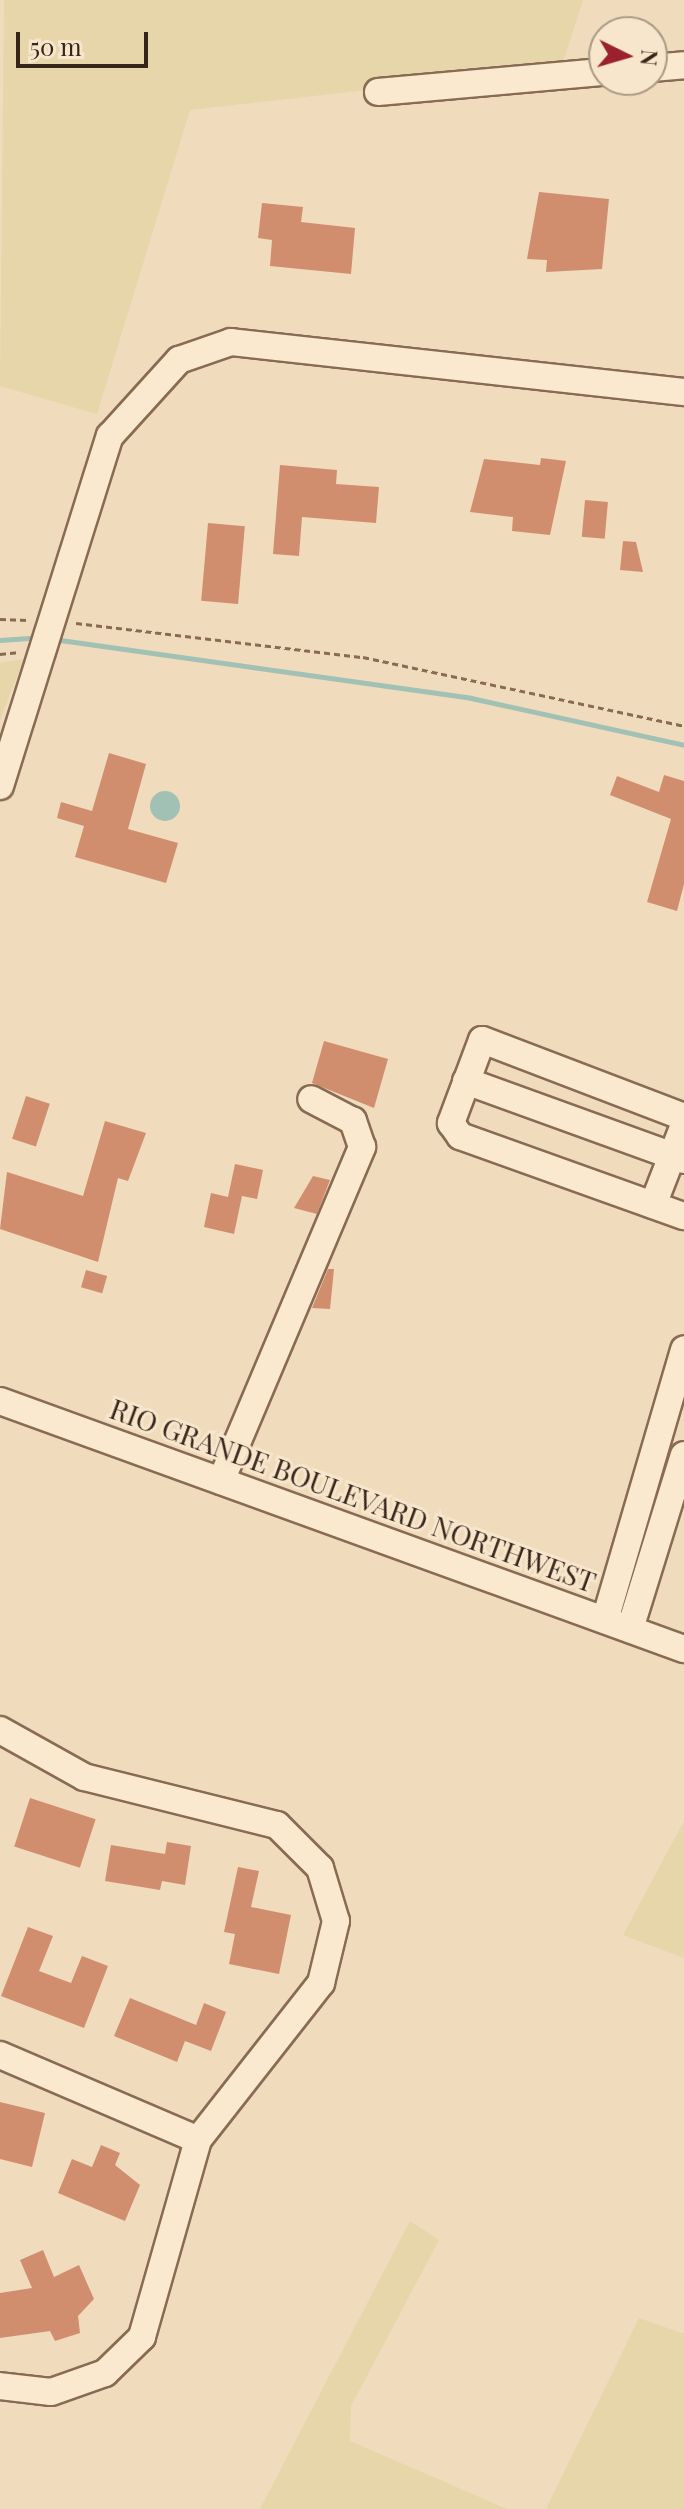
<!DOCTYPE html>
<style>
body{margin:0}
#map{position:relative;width:684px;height:2509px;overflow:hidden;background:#f0dbbc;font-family:"Playfair Display",serif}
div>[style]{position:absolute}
.farmland>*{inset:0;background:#e6d6a9}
.water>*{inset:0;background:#a0c1b4}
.round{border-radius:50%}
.stream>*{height:5px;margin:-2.5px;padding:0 2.5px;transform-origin:2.5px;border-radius:2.5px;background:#a0c1b4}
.building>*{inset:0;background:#d18e6f;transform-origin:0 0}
.path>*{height:3px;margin-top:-1.5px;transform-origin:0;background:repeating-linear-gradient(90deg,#896b54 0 6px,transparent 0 10px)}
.roads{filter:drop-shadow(2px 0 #896b54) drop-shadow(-2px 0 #896b54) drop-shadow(0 2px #896b54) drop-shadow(0 -2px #896b54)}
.minor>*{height:26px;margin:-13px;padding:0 13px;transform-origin:13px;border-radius:13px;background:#fbe9cf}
span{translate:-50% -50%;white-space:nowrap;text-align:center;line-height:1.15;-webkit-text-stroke:6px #f7e6cc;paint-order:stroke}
.street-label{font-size:28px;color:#37251a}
.north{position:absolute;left:588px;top:16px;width:80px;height:80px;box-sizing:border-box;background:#f7e6cc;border:2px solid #aa9985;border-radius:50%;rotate:95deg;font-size:22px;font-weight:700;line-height:32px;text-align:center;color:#37251a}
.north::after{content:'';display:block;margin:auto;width:28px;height:36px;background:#9b212e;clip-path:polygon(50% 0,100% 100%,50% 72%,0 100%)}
.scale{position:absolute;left:16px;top:32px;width:132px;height:36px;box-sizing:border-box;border:4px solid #37251a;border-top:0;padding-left:10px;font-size:24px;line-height:28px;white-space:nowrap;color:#37251a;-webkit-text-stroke:6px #f7e6cc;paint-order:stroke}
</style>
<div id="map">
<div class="farmland">
<i style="clip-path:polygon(4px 0,583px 0,561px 68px,190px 110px,97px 414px,0 386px)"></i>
<i style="clip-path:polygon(24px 659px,0 720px,0 663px)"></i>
<i style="clip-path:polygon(684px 1821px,684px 1958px,623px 1935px)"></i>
<i style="clip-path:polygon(410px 2221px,439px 2240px,351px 2406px,350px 2441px,507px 2509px,260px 2509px)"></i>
<i style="clip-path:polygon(639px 2318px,684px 2334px,684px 2509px,546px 2509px)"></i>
</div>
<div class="water">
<i class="round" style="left:150px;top:791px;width:30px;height:30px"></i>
</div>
<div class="stream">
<i style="left:0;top:640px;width:29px;rotate:-4deg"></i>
<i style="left:60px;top:640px;width:415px;rotate:8deg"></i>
<i style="left:471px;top:698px;width:218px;rotate:12.4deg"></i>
</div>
<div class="building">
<i style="clip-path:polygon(539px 192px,609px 199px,602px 269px,546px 272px,547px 260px,527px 259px)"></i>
<i style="clip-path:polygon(262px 203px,303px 207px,301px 222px,355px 228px,351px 274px,270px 266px,272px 240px,258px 238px)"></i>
<i style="clip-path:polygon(541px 458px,566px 461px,550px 535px,512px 531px,513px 517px,470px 512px,484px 459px,540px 465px)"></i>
<i style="clip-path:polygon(280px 465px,337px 470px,336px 484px,379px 487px,376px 523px,302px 517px,299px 556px,273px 554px)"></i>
<i style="left:585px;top:500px;width:23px;height:37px;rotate:5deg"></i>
<i style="left:208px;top:523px;width:37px;height:78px;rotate:5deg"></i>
<i style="clip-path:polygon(623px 541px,636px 542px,643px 572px,620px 570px)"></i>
<i style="clip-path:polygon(109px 753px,146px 764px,128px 829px,178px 843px,166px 883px,75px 857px,84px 826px,57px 818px,61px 802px,92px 811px)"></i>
<i style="clip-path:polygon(664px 775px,684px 781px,684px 884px,677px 911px,647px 902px,671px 819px,610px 795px,617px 776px,659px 792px)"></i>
<i style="clip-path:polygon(324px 1041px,388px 1059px,374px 1108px,312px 1083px)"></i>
<i style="left:26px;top:1096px;width:25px;height:45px;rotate:18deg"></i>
<i style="clip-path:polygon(105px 1121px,146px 1133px,128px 1181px,118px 1178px,98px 1262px,0 1229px,7px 1172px,83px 1196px)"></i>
<i style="clip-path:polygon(235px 1164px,263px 1170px,257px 1199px,242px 1196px,234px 1234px,204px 1227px,211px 1193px,228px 1197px)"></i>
<i style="clip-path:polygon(313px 1176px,330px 1180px,317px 1214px,294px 1208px)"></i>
<i style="clip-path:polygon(328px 1269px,334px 1269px,330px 1309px,312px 1308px)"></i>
<i style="left:86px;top:1270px;width:22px;height:18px;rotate:16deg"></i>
<i style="left:30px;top:1798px;width:69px;height:51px;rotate:18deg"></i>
<i style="clip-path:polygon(167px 1842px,191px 1846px,185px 1885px,162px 1881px,160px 1890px,105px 1881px,111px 1845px,165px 1854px)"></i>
<i style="clip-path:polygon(238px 1867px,259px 1871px,251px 1907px,291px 1915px,279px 1974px,229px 1964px,235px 1934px,224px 1932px)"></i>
<i style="clip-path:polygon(28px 1927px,53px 1936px,39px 1971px,71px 1983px,82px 1956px,108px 1966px,84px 2028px,1px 1996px)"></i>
<i style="clip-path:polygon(130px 1998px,196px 2025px,204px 2003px,226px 2012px,211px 2051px,185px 2041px,177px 2062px,114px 2036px)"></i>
<i style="clip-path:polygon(0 2102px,45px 2113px,32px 2167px,0 2159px)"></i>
<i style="clip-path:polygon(101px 2145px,120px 2153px,115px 2165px,140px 2185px,125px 2221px,58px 2193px,72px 2159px,92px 2167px)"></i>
<i style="clip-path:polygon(43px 2250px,54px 2277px,79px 2265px,94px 2299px,78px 2316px,80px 2333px,55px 2341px,50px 2331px,0 2338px,0 2293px,32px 2288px,20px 2260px)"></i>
</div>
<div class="path">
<i style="left:0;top:619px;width:28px;rotate:2deg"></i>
<i style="left:76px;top:623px;width:289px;rotate:6.8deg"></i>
<i style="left:363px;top:657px;width:328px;rotate:12.1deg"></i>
<i style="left:0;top:654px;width:20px;rotate:-6deg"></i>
</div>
<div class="roads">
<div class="minor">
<i style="left:652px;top:68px;width:32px;rotate:-5deg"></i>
<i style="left:378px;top:92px;width:227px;rotate:-5.1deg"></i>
<i style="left:0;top:786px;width:367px;rotate:-72.6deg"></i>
<i style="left:110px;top:436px;width:103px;rotate:-47.8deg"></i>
<i style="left:179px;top:360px;width:55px;rotate:-19.1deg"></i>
<i style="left:231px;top:342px;width:456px;rotate:6.3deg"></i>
<i style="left:466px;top:1081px;width:232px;rotate:19.9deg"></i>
<i style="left:684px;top:1117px;width:216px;rotate:-159.1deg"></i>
<i style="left:482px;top:1040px;width:89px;rotate:110.5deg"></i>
<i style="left:451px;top:1123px;width:16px;rotate:55deg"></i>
<i style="left:460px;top:1136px;width:238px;rotate:19.7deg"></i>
<i style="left:653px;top:1205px;width:86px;rotate:-68.8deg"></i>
<i style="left:0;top:1401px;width:728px;rotate:19.93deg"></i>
<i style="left:221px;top:1481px;width:363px;rotate:-67.1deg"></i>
<i style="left:362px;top:1147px;width:28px;rotate:-109deg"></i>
<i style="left:353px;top:1121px;width:47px;rotate:-152.4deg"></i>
<i style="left:605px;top:1620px;width:282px;rotate:-73.7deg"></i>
<i style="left:630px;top:1629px;width:182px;rotate:-72.8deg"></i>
<i style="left:0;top:1730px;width:96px;rotate:29.2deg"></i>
<i style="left:84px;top:1777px;width:199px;rotate:14deg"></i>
<i style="left:277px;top:1825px;width:61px;rotate:45deg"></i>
<i style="left:320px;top:1868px;width:55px;rotate:73.2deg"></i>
<i style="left:336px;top:1921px;width:64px;rotate:103.6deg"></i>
<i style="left:321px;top:1983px;width:199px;rotate:128.1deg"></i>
<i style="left:198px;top:2140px;width:205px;rotate:105.9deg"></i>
<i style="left:142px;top:2337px;width:52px;rotate:135.8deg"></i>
<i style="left:105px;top:2373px;width:57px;rotate:160.6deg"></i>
<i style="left:51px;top:2392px;width:51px;rotate:-173.3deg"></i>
<i style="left:0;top:2055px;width:215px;rotate:23.2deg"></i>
</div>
</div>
<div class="street-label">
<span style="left:353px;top:1495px;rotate:20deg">RIO GRANDE BOULEVARD NORTHWEST</span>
</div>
<div class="north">N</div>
<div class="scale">50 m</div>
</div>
